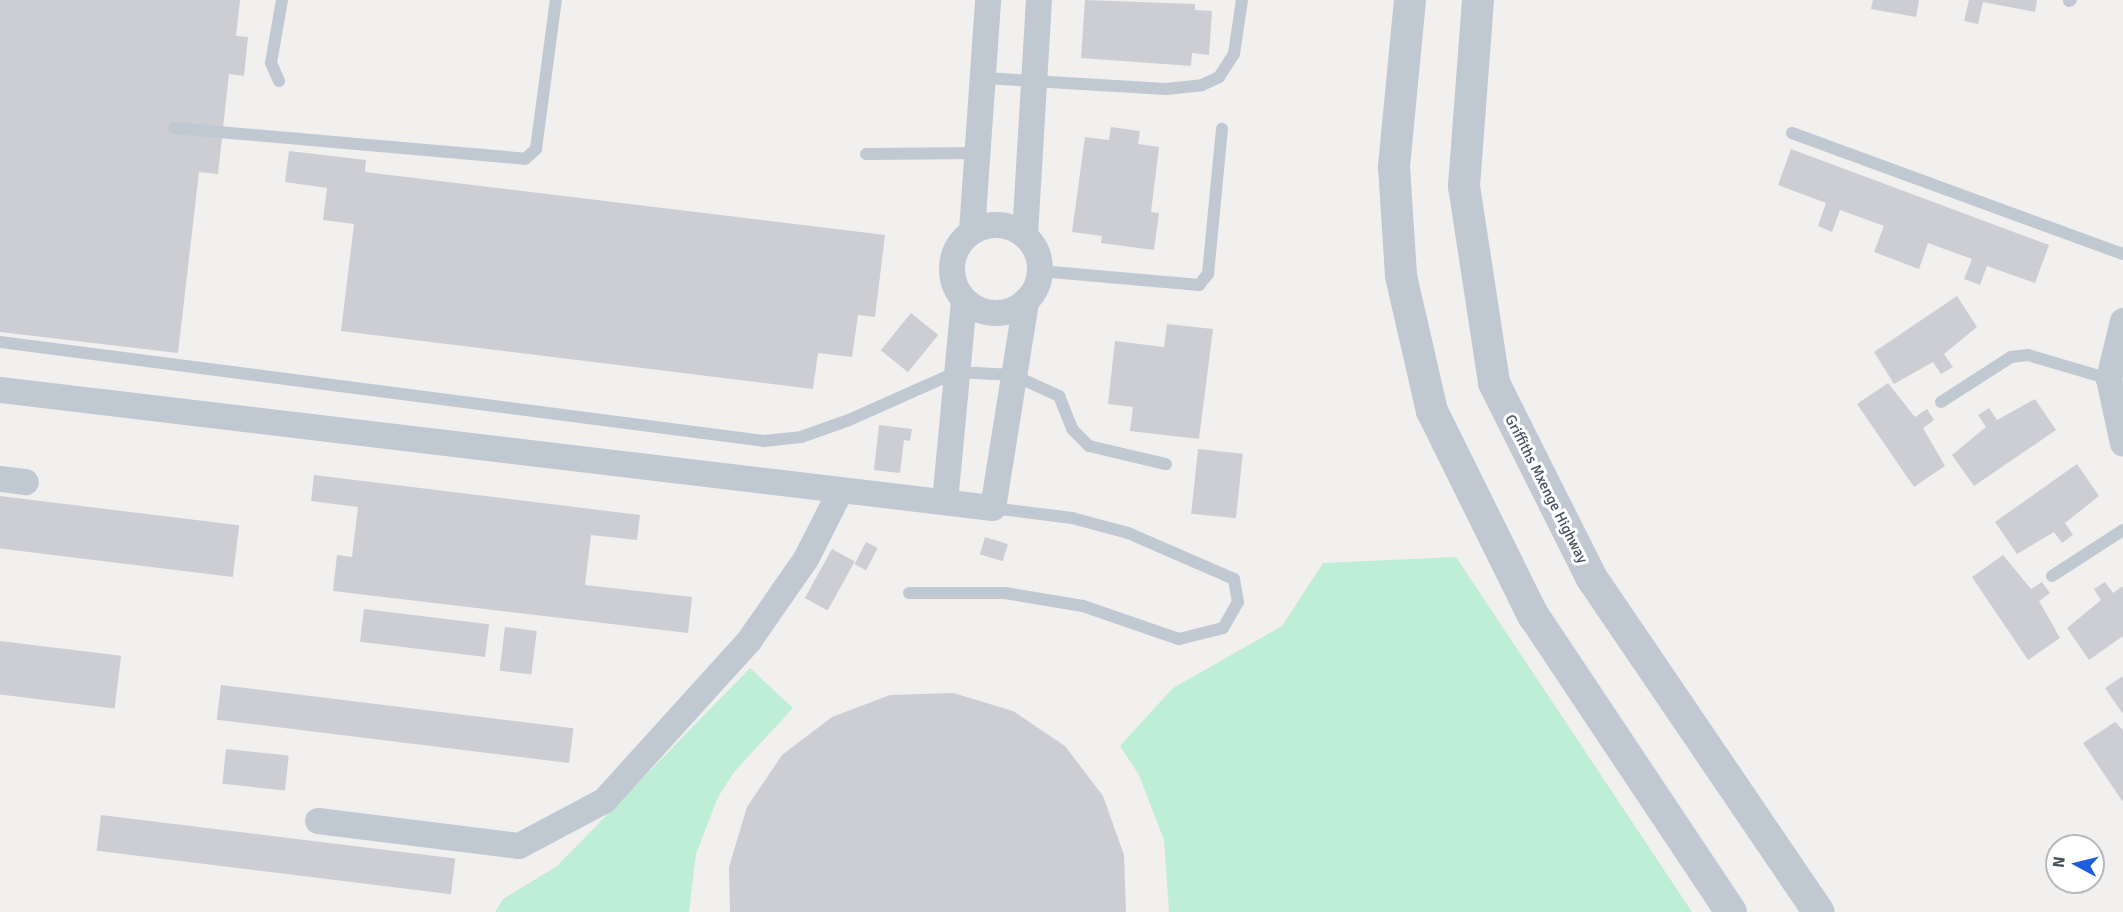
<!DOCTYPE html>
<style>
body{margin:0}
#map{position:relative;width:2123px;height:912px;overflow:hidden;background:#f2efef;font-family:Signika,sans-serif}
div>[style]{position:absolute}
.green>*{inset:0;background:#bfeed6}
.building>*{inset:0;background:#ccced4;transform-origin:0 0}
.service>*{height:12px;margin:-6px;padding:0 6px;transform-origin:6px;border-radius:6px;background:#c0c8d1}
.minor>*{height:26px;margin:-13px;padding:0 13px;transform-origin:13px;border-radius:13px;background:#c0c8d1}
.minor>.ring{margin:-13px;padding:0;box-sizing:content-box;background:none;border:26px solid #c0c8d1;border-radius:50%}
.tertiary>*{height:32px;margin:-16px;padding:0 16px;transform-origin:16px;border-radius:16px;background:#c0c8d1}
span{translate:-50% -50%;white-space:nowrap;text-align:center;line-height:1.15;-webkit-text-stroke:6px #fff;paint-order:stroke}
.street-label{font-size:15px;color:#48505c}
.north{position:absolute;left:2045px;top:834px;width:60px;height:60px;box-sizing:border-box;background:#fff;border:2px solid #b6b9be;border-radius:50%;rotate:277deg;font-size:16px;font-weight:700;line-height:24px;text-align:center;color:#48505c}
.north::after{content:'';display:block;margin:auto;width:21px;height:27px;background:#1d5ede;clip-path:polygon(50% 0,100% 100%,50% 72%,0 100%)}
</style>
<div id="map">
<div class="green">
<i style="clip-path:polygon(1456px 557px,1692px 912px,1169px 912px,1164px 840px,1139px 775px,1120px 746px,1173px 688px,1282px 626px,1323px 563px)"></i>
<i style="clip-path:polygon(750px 668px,793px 708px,735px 771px,718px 797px,696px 854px,689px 912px,495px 912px,503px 899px,557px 866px)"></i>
</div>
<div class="building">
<i style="clip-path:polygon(0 0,240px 0,236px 36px,248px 37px,244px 76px,229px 74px,218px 174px,199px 172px,178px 353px,0 332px)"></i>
<i style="clip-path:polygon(1085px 0,1195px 4px,1195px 10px,1212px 11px,1209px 55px,1192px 53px,1191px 66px,1081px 58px)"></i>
<i style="clip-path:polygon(1873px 0,1919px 0,1916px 17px,1871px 9px)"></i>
<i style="clip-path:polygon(1969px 0,2037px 0,2035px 12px,1983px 2px,1978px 24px,1964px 21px)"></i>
<i style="clip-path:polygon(1111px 127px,1140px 131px,1138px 144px,1159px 147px,1151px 212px,1159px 213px,1154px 250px,1101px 243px,1102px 236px,1072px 232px,1085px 137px,1109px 140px)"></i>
<i style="clip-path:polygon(1791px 149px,2049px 245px,2035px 283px,1987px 266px,1980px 285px,1964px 279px,1972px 259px,1928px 243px,1919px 269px,1874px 252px,1884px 226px,1840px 210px,1832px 232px,1818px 226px,1826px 203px,1778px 185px)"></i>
<i style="clip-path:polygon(289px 151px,366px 160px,365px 172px,885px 235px,875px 317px,858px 315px,852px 357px,818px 353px,813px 389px,341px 331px,354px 224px,323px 220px,327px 188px,285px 182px)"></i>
<i style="clip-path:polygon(1957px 296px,1977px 327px,1944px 354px,1953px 367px,1941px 374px,1933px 362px,1894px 384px,1874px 352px)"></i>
<i style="left:911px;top:313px;width:35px;height:48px;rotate:39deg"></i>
<i style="clip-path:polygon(1167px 324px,1213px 329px,1199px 439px,1130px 431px,1133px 407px,1108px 404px,1115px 341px,1164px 347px)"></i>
<i style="clip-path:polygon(1888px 383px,1915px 417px,1927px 409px,1934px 420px,1923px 428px,1945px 466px,1914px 487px,1857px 404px)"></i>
<i style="clip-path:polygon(2035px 399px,2056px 430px,1974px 486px,1952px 455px,1986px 427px,1978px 415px,1989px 408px,1997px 420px)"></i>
<i style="clip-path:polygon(879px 425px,912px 429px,910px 441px,904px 440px,900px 473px,874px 470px)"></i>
<i style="left:1198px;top:449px;width:45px;height:65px;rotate:6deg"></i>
<i style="clip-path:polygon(2077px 464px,2099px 496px,2065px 523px,2073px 535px,2062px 543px,2054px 532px,2017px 554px,1995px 522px)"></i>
<i style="clip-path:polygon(314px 475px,640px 515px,637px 540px,591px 535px,585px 585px,692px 597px,688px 633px,333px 591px,337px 555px,352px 557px,358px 507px,311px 501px)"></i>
<i style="left:0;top:496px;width:241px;height:52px;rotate:7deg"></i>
<i style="left:985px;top:537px;width:24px;height:18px;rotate:17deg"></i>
<i style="left:866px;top:542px;width:13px;height:25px;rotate:27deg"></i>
<i style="left:832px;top:549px;width:26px;height:56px;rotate:29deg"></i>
<i style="clip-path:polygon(2003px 555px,2031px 589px,2042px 582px,2050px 593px,2039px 601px,2060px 638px,2028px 660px,1972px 577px)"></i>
<i style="clip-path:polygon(2105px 582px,2113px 593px,2123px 586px,2123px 636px,2089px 660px,2067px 628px,2101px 600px,2094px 589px)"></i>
<i style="left:364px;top:609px;width:126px;height:33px;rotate:7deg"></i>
<i style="left:505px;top:627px;width:32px;height:44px;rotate:7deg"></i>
<i style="left:0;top:641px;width:122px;height:53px;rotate:7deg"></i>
<i style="clip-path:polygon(2123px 676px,2123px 714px,2105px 688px)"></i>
<i style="left:221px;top:685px;width:355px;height:35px;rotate:7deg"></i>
<i style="clip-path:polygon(953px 693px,1013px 711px,1065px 746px,1103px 796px,1124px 855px,1126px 912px,730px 912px,729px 867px,747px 807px,782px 755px,832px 717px,890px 695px)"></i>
<i style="clip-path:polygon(2115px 722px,2123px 730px,2123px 802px,2083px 743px)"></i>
<i style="left:226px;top:749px;width:63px;height:35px;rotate:6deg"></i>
<i style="left:101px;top:815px;width:357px;height:36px;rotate:7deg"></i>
</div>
<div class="service">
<i style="left:2069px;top:1px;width:2px;rotate:-27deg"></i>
<i style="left:984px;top:78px;width:182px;rotate:3.5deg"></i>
<i style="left:1166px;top:89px;width:36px;rotate:-6deg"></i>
<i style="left:1202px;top:85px;width:19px;rotate:-25deg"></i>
<i style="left:1219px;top:77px;width:27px;rotate:-57deg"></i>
<i style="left:1234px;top:54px;width:55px;rotate:-81.6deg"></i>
<i style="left:279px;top:81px;width:20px;rotate:-114deg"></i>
<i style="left:271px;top:63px;width:64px;rotate:-80.1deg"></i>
<i style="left:174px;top:128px;width:352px;rotate:5deg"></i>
<i style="left:525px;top:159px;width:15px;rotate:-42deg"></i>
<i style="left:536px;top:149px;width:150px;rotate:-82.4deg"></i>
<i style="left:1792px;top:133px;width:352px;rotate:20.1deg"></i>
<i style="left:866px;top:154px;width:112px;rotate:-0.5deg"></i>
<i style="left:1040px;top:271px;width:160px;rotate:5deg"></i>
<i style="left:1199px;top:285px;width:14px;rotate:-51deg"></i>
<i style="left:1208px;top:274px;width:146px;rotate:-84.5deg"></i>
<i style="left:0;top:342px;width:770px;rotate:7.38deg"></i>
<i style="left:764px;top:441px;width:37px;rotate:-6deg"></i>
<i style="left:801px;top:437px;width:51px;rotate:-19.5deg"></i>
<i style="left:849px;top:420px;width:118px;rotate:-24deg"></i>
<i style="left:957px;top:372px;width:56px;rotate:3.1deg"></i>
<i style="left:1013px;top:375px;width:51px;rotate:24.5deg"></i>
<i style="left:1059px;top:396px;width:35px;rotate:68deg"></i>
<i style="left:1072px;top:429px;width:24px;rotate:45deg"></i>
<i style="left:1089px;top:446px;width:79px;rotate:13.2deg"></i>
<i style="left:1941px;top:402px;width:83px;rotate:-32.7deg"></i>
<i style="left:2011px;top:357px;width:17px;rotate:-7deg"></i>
<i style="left:2028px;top:355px;width:84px;rotate:16.5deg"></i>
<i style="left:2052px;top:576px;width:85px;rotate:-32.9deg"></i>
<i style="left:909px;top:593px;width:96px"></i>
<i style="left:1005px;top:593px;width:79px;rotate:9.5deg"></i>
<i style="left:1083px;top:606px;width:102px;rotate:19deg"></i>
<i style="left:1179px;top:639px;width:45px;rotate:-14deg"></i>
<i style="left:1223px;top:628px;width:30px;rotate:-60deg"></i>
<i style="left:1238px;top:602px;width:23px;rotate:-100deg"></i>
<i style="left:1234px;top:579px;width:116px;rotate:-156.5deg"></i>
<i style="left:1128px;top:533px;width:58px;rotate:-165deg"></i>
<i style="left:1072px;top:518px;width:80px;rotate:-172.8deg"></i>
</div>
<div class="minor">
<i class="ring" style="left:952px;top:225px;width:62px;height:62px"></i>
<i style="left:972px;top:231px;width:232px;rotate:-86deg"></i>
<i style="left:1025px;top:235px;width:235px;rotate:-86.6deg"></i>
<i style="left:2123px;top:321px;width:60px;rotate:103.6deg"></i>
<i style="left:2109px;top:379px;width:66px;rotate:77.8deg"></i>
<i style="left:0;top:390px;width:1000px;rotate:6.78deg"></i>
<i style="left:993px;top:508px;width:210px;rotate:-80.9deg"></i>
<i style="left:0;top:479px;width:26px;rotate:7deg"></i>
<i style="left:945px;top:502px;width:202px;rotate:-84.6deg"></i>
<i style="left:318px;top:821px;width:203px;rotate:7.1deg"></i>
<i style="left:519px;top:846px;width:96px;rotate:-27.9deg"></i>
<i style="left:604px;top:801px;width:216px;rotate:-47.8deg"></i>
<i style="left:749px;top:641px;width:100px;rotate:-55.2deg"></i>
<i style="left:806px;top:559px;width:77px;rotate:-63.1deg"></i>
</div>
<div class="tertiary">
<i style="left:1410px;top:0;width:168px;rotate:95.5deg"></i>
<i style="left:1394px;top:167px;width:109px;rotate:86.3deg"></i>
<i style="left:1401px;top:276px;width:139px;rotate:77.1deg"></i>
<i style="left:1432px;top:411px;width:228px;rotate:63.7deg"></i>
<i style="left:1533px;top:615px;width:357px;rotate:56.3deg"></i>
<i style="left:1478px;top:0;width:187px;rotate:94.3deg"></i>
<i style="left:1464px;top:186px;width:199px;rotate:81.3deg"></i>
<i style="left:1494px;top:383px;width:217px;rotate:63.4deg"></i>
<i style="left:1591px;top:577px;width:405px;rotate:55.8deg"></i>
</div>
<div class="street-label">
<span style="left:1546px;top:489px;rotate:63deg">Griffiths Mxenge Highway</span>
</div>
<div class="north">N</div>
</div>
